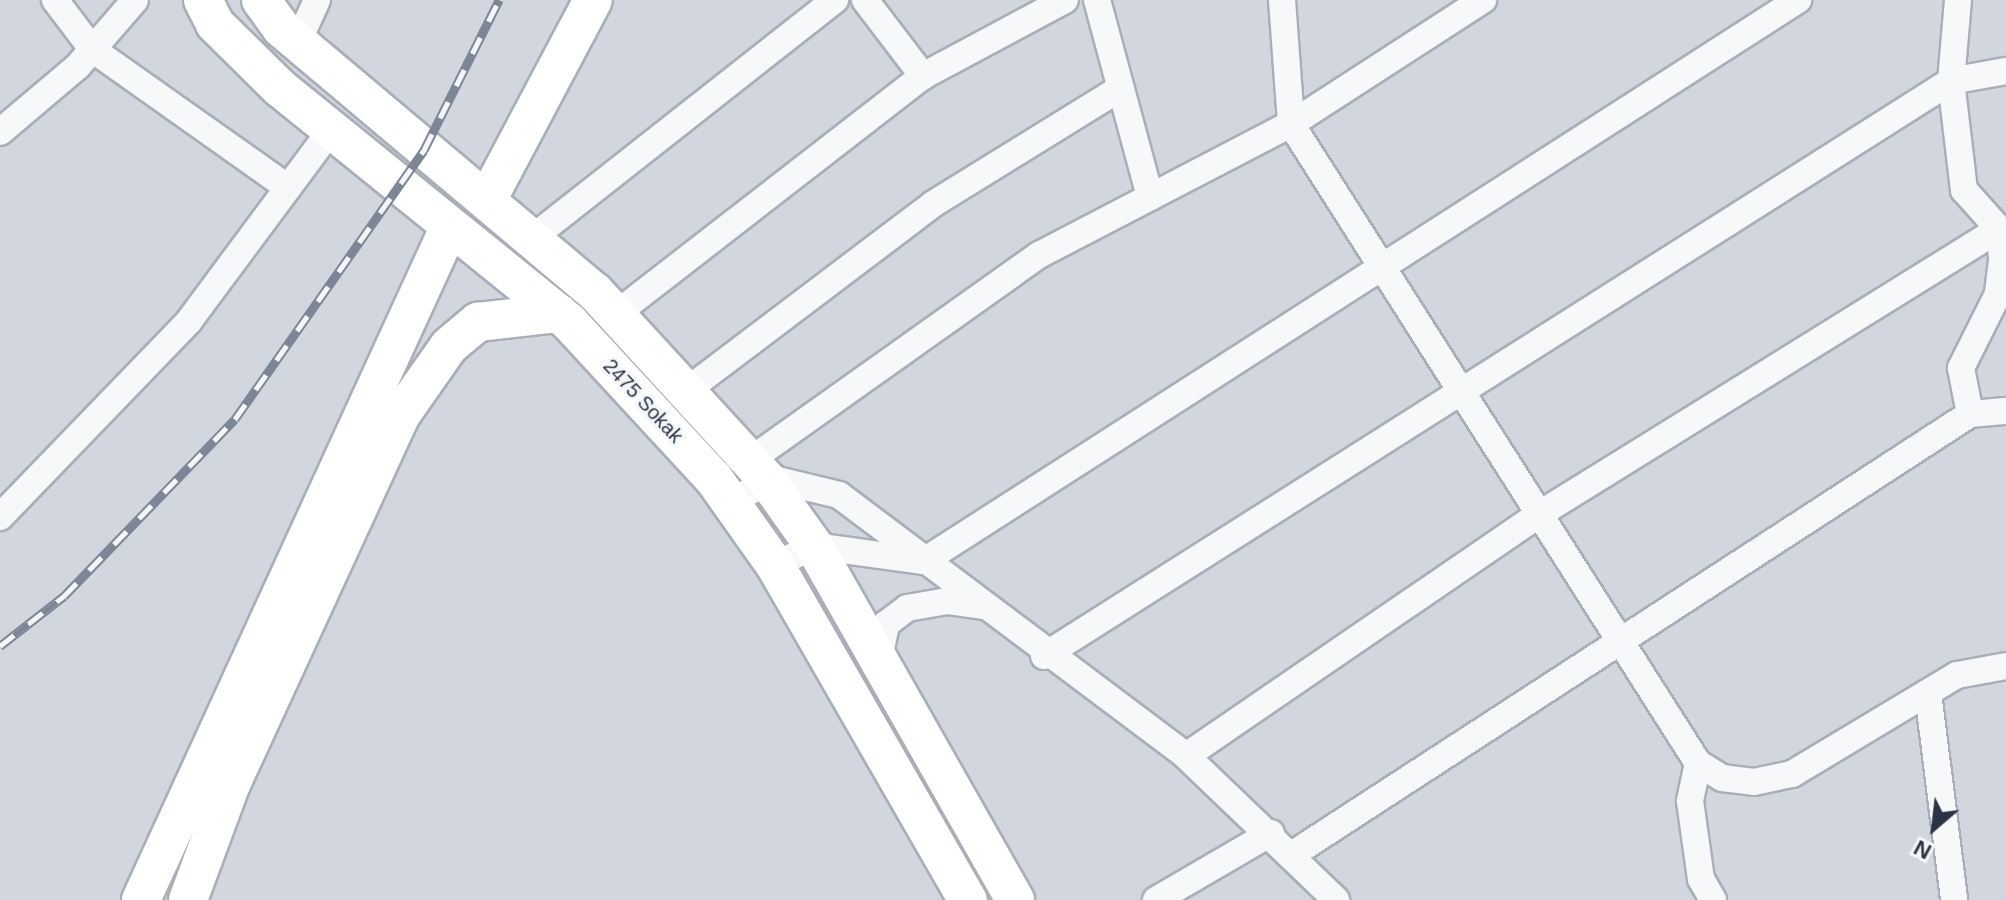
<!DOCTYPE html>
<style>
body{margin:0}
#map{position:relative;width:2006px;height:900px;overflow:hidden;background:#e4e7ec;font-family:Helvetica,sans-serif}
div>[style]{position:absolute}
.built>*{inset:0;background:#d2d6de;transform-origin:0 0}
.roads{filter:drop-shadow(2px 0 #a9aeb7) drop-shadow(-2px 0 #a9aeb7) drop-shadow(0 2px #a9aeb7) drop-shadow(0 -2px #a9aeb7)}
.street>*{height:26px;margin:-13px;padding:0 13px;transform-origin:13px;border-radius:13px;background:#f7f8fa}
.secondary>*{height:38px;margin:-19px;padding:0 19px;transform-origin:19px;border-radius:19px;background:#fff}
.rail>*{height:9px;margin-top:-4.5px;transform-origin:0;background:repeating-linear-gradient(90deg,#f4f6f9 0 18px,#7d8696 0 36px);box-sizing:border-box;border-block:2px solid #7d8696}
span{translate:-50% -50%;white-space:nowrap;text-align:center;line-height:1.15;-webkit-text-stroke:6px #f4f6f9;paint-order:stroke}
.street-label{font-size:20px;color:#2b3445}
.north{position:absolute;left:1894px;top:788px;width:80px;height:80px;-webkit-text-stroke:6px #f4f6f9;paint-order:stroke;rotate:208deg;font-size:22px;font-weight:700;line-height:32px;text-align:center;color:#2b3445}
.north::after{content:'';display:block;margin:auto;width:28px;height:36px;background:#2b3445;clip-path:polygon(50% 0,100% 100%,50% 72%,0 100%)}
</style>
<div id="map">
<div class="built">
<i style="left:0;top:0;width:2006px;height:900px"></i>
</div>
<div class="roads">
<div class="street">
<i style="left:55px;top:0;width:61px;rotate:52.9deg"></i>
<i style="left:92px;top:49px;width:240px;rotate:35.3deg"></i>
<i style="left:865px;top:0;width:96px;rotate:52.7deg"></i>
<i style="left:1097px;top:0;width:204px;rotate:74.9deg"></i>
<i style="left:1282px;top:0;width:124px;rotate:85.8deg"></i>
<i style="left:1291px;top:124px;width:758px;rotate:57.51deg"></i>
<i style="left:1698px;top:763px;width:28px;rotate:32deg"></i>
<i style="left:1722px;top:778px;width:32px;rotate:7deg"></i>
<i style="left:1754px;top:782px;width:39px;rotate:-12deg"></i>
<i style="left:1792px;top:774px;width:192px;rotate:-31deg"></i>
<i style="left:1957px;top:675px;width:50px;rotate:-10.4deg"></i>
<i style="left:1958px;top:0;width:81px;rotate:94.9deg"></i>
<i style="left:1951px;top:81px;width:110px;rotate:83.2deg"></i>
<i style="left:1964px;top:190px;width:52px;rotate:48.1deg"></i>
<i style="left:1999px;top:229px;width:31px;rotate:84deg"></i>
<i style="left:2002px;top:260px;width:34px;rotate:97deg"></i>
<i style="left:1998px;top:294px;width:83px;rotate:116.6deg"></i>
<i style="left:1961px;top:368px;width:47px;rotate:78.9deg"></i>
<i style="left:298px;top:42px;width:46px;rotate:-65.7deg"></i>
<i style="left:0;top:132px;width:102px;rotate:-40.2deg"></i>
<i style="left:78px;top:66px;width:87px;rotate:-49.2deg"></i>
<i style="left:531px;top:239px;width:387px;rotate:-38.2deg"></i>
<i style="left:616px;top:314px;width:388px;rotate:-37.8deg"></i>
<i style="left:923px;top:76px;width:161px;rotate:-28.2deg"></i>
<i style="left:686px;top:391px;width:310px;rotate:-37.1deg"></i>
<i style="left:933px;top:204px;width:215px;rotate:-31.7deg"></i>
<i style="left:749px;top:461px;width:356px;rotate:-35.4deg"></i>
<i style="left:1039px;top:255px;width:284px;rotate:-27.5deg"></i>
<i style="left:1291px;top:124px;width:229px;rotate:-32.9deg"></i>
<i style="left:732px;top:501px;width:47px;rotate:-28.2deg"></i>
<i style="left:773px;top:479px;width:68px;rotate:13.6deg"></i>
<i style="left:839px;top:495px;width:434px;rotate:36.9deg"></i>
<i style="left:1186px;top:756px;width:208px;rotate:43.8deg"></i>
<i style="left:0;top:517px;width:272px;rotate:-46deg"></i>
<i style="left:189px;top:321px;width:238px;rotate:-53.4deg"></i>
<i style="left:775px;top:565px;width:43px;rotate:-26deg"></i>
<i style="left:814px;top:546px;width:111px;rotate:7.8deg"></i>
<i style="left:924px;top:561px;width:1039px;rotate:-32.7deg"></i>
<i style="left:1044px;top:656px;width:1074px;rotate:-32.37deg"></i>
<i style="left:1951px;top:81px;width:56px;rotate:-10.3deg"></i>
<i style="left:879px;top:658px;width:35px;rotate:-78deg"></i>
<i style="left:886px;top:624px;width:26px;rotate:-37deg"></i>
<i style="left:907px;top:608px;width:41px;rotate:-9.9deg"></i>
<i style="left:947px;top:601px;width:34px;rotate:8deg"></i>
<i style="left:1928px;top:693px;width:209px;rotate:82.8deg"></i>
<i style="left:1186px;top:756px;width:432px;rotate:-34.4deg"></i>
<i style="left:1543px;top:512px;width:537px;rotate:-31.82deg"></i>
<i style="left:1698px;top:763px;width:39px;rotate:102deg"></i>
<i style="left:1690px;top:801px;width:79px;rotate:82deg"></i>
<i style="left:1701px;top:879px;width:24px;rotate:60deg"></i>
<i style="left:1293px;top:854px;width:807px;rotate:-33.02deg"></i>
<i style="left:1970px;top:414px;width:36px;rotate:-5deg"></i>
<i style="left:1156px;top:900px;width:133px;rotate:-30.2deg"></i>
</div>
<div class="secondary">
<i style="left:203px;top:0;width:27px;rotate:63deg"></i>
<i style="left:215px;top:24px;width:91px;rotate:44.6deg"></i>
<i style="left:280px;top:88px;width:373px;rotate:39deg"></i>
<i style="left:570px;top:323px;width:212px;rotate:47.3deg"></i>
<i style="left:714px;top:479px;width:105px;rotate:54.7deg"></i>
<i style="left:775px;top:565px;width:387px;rotate:60.1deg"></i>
<i style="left:261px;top:0;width:34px;rotate:54deg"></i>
<i style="left:281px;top:28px;width:410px;rotate:40.1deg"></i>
<i style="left:595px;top:292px;width:255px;rotate:47.5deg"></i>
<i style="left:767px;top:480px;width:81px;rotate:54.5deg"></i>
<i style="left:814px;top:546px;width:407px;rotate:60.4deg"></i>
<i style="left:487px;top:200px;width:226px;rotate:-62.1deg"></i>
<i style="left:141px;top:900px;width:741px;rotate:-65.37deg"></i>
<i style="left:188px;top:900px;width:124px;rotate:-69.7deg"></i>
<i style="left:231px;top:784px;width:405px;rotate:-65.3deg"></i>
<i style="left:400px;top:416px;width:85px;rotate:-55deg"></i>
<i style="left:449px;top:346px;width:38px;rotate:-40deg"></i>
<i style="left:478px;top:322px;width:81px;rotate:-6.4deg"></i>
</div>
</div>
<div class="rail">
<i style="left:0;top:646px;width:81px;rotate:-38deg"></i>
<i style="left:64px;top:596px;width:246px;rotate:-46deg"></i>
<i style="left:235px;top:419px;width:329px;rotate:-54.9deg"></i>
<i style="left:424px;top:150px;width:168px;rotate:-63.4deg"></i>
</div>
<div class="street-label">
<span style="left:643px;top:401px;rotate:47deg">2475 Sokak</span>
</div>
<div class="north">N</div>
</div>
